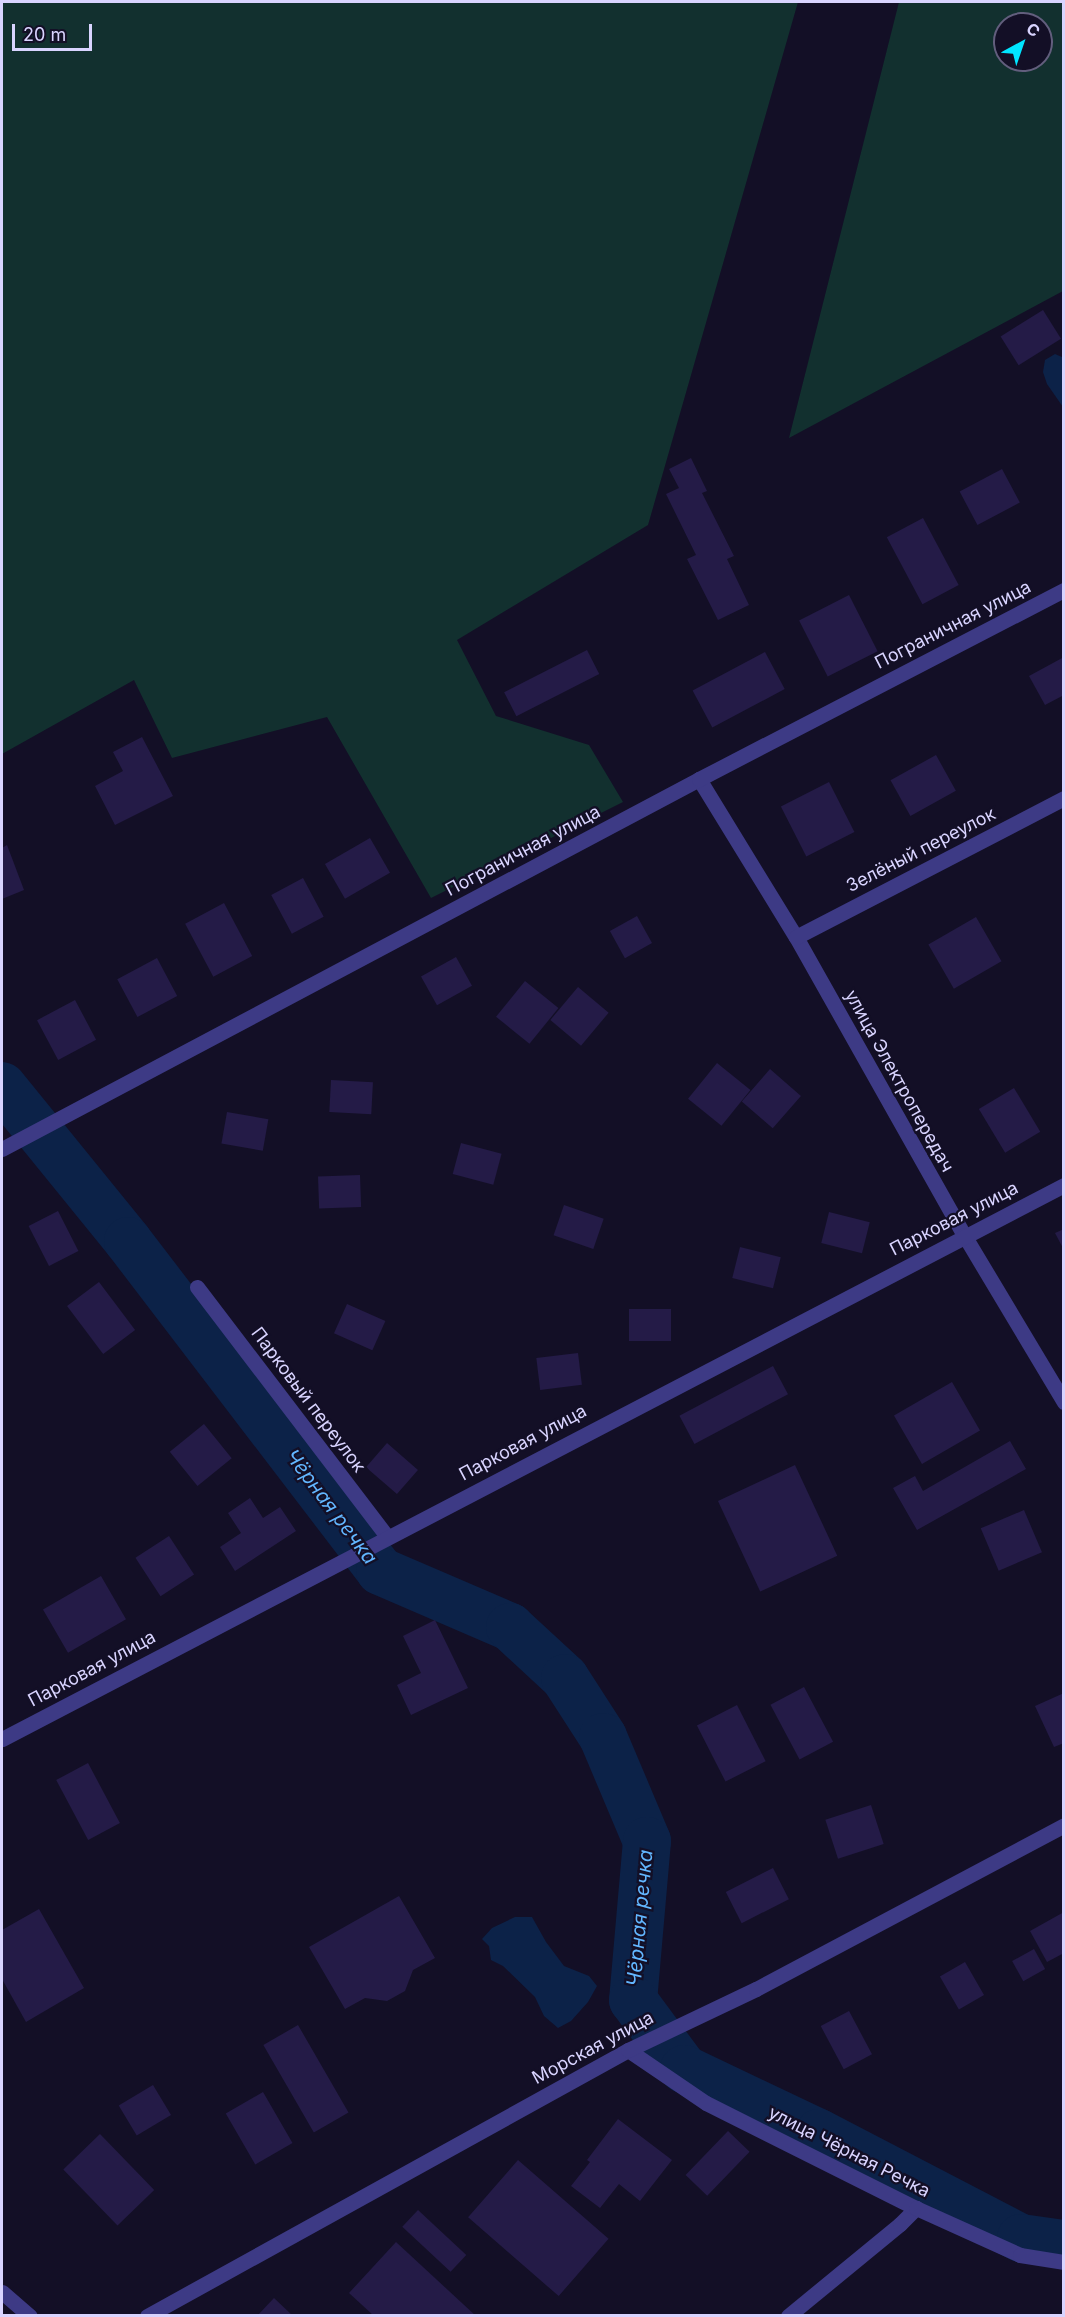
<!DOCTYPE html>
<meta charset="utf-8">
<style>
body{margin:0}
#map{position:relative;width:1065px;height:2317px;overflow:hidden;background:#130f26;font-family:Inter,sans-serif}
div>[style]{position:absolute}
.green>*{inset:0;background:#12302f}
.water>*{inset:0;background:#0c2248}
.river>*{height:48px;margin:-24px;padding:0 24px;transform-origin:24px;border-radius:24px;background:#0c2248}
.building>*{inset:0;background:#241b47;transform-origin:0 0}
.lane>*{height:15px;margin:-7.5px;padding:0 7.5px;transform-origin:7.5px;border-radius:7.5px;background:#3d3a85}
.street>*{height:15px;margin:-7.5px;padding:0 7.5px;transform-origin:7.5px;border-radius:7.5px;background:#3d3a85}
span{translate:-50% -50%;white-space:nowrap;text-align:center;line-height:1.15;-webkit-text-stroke:4.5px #130f26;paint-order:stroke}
.street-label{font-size:18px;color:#d9d4ff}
.water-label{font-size:20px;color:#62b6ff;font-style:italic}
.frame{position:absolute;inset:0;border:3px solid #d9d4ff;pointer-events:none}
.north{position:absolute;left:993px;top:12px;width:60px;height:60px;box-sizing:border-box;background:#130f26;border:2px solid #625e7d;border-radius:50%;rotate:40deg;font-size:16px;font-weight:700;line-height:24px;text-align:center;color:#d9d4ff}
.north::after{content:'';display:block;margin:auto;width:21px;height:27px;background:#00e5ff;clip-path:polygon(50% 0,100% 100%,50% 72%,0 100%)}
.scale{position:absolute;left:12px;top:24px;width:80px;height:27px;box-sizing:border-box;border:3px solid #d9d4ff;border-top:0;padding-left:8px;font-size:18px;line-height:21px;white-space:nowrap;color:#d9d4ff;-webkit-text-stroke:4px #130f26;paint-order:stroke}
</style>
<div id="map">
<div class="green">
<i style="clip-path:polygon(2px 2px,798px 2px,648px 525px,457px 640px,496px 716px,589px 745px,623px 802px,431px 898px,327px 717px,172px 758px,134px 680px,2px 754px)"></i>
<i style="clip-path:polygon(evenodd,899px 2px,1063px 2px,1063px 291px,789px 438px,899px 2px,1005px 24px,1041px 24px,1041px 60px,1005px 60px,1005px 24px)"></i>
</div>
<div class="water">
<i style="clip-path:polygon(1055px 354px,1062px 357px,1063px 407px,1047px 384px,1043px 372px,1045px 360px)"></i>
<i style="clip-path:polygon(515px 1917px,532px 1917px,546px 1942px,564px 1966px,589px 1976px,597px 1986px,588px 2002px,571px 2021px,558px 2028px,544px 2016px,535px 1997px,503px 1966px,491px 1960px,489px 1946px,482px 1939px,492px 1928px)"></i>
</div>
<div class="river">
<i style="left:2px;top:1086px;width:200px;rotate:50.9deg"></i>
<i style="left:128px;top:1241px;width:415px;rotate:52.6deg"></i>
<i style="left:380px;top:1571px;width:142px;rotate:23.3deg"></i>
<i style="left:510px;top:1627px;width:75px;rotate:42.8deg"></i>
<i style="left:565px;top:1678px;width:70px;rotate:57.2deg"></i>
<i style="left:603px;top:1737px;width:113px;rotate:67.1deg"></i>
<i style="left:647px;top:1841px;width:160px;rotate:95deg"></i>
<i style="left:633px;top:2000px;width:86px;rotate:53.5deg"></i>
<i style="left:684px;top:2069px;width:149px;rotate:25.4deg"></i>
<i style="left:819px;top:2133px;width:228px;rotate:27.5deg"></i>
<i style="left:1021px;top:2238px;width:43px;rotate:7.9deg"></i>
</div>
<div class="building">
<i style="left:1043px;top:310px;width:34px;height:50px;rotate:58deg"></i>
<i style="clip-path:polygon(691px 458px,707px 491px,702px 493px,734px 556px,727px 559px,749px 605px,718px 620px,687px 559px,696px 555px,666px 494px,679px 488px,669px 469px)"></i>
<i style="left:1002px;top:469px;width:38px;height:48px;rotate:62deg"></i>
<i style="left:923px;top:518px;width:76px;height:41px;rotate:62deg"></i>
<i style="left:849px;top:595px;width:63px;height:56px;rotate:63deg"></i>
<i style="left:587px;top:650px;width:27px;height:93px;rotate:63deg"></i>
<i style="left:765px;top:652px;width:42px;height:82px;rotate:62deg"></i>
<i style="clip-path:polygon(1064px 657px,1064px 695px,1045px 705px,1029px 676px)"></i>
<i style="clip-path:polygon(142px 737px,173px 796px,115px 825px,95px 786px,123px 771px,113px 752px)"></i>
<i style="left:936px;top:755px;width:41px;height:52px;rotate:61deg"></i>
<i style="left:829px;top:782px;width:56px;height:54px;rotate:63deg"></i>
<i style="left:370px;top:838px;width:40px;height:52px;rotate:60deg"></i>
<i style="clip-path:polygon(7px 845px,24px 890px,2px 899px,2px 848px)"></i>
<i style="left:303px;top:878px;width:44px;height:36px;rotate:62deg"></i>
<i style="left:224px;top:903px;width:60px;height:44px;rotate:62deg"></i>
<i style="left:637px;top:916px;width:31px;height:31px;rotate:61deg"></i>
<i style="left:976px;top:917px;width:51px;height:55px;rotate:60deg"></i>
<i style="left:456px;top:957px;width:33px;height:40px;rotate:61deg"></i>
<i style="left:157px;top:958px;width:43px;height:45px;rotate:62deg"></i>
<i style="left:525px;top:981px;width:43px;height:46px;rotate:39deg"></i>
<i style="left:578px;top:987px;width:40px;height:43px;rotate:40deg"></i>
<i style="left:75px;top:1000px;width:45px;height:43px;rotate:62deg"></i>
<i style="left:717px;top:1063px;width:43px;height:46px;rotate:39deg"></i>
<i style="left:770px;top:1069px;width:41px;height:43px;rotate:41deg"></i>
<i style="left:331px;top:1080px;width:42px;height:32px;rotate:3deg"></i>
<i style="left:1014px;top:1088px;width:51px;height:41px;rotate:59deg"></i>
<i style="left:227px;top:1112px;width:42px;height:32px;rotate:10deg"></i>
<i style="left:461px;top:1143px;width:42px;height:32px;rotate:15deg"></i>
<i style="left:360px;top:1175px;width:32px;height:42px;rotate:88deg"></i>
<i style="left:564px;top:1205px;width:42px;height:32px;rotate:19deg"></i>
<i style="left:58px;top:1211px;width:45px;height:33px;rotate:63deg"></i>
<i style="left:829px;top:1212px;width:42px;height:32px;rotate:14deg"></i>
<i style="clip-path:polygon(1064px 1229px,1064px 1250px,1055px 1233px)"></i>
<i style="left:740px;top:1247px;width:42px;height:32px;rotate:14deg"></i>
<i style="left:99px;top:1282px;width:60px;height:40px;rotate:53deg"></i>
<i style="left:347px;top:1304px;width:42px;height:32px;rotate:24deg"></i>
<i style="left:629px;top:1309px;width:42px;height:32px"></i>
<i style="left:578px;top:1353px;width:32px;height:42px;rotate:83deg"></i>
<i style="left:773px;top:1366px;width:32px;height:106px;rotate:62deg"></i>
<i style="left:952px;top:1382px;width:56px;height:67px;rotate:60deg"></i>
<i style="left:204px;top:1424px;width:44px;height:44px;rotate:51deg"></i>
<i style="clip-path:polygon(1010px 1441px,1026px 1469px,917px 1530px,893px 1488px,915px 1476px,923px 1491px)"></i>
<i style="left:387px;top:1443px;width:41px;height:32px;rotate:41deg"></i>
<i style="left:795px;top:1465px;width:100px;height:85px;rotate:65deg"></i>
<i style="clip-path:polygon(250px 1498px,263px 1518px,280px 1507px,296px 1531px,235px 1571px,220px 1547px,241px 1533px,228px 1513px)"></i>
<i style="left:1024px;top:1510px;width:46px;height:47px;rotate:67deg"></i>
<i style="left:169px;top:1536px;width:46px;height:40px;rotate:57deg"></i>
<i style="left:101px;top:1576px;width:50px;height:67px;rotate:60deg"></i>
<i style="clip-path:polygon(435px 1620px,468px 1688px,411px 1715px,397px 1685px,421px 1673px,403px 1636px)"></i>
<i style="left:804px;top:1687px;width:62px;height:38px;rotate:62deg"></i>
<i style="clip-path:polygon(1064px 1693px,1064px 1743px,1054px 1747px,1035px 1706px)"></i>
<i style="left:737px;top:1705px;width:63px;height:45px;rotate:63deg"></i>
<i style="left:88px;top:1763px;width:68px;height:36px;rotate:62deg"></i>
<i style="left:871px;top:1805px;width:41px;height:48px;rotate:72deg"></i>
<i style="left:773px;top:1868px;width:35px;height:53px;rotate:63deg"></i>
<i style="clip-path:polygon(399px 1896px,435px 1958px,413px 1970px,405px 1991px,387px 2001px,365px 1998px,345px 2009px,309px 1947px)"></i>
<i style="clip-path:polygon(39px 1909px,84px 1988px,26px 2022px,2px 1979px,2px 1930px)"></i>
<i style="clip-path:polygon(1064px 1912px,1064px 1953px,1047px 1962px,1030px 1931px)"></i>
<i style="left:1034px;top:1949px;width:23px;height:25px;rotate:61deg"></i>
<i style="left:965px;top:1962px;width:38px;height:29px;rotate:60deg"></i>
<i style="left:849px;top:2011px;width:49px;height:32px;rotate:62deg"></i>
<i style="left:298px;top:2025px;width:101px;height:40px;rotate:60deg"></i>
<i style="left:153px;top:2085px;width:35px;height:40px;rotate:59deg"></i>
<i style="left:263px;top:2092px;width:59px;height:43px;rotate:60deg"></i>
<i style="clip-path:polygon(618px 2119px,672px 2160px,640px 2201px,619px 2184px,600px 2208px,571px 2186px,590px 2162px,587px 2160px)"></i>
<i style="left:728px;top:2131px;width:30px;height:61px;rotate:44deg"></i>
<i style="left:100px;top:2134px;width:78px;height:51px;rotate:46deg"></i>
<i style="left:518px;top:2160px;width:120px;height:76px;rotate:41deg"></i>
<i style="left:418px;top:2210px;width:66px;height:23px;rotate:43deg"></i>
<i style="clip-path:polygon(396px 2242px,476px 2316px,374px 2316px,349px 2293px)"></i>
<i style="clip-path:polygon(274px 2298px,293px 2316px,257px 2316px)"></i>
</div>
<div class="lane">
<i style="left:788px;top:2316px;width:145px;rotate:-39.4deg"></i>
<i style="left:900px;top:2224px;width:23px;rotate:-45deg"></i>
</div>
<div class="street">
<i style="left:699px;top:779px;width:185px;rotate:58.5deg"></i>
<i style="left:796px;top:937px;width:342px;rotate:60.6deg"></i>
<i style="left:964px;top:1235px;width:195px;rotate:59.1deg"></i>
<i style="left:796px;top:937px;width:302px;rotate:-27.4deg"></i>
<i style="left:2px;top:1149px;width:789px;rotate:-27.96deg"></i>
<i style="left:699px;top:779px;width:411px;rotate:-27.4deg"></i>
<i style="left:197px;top:1287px;width:313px;rotate:52.7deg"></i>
<i style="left:2px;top:1739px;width:1198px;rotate:-27.55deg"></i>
<i style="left:628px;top:2050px;width:94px;rotate:34.2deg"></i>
<i style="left:706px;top:2103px;width:235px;rotate:26.6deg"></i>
<i style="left:916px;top:2208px;width:114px;rotate:24.3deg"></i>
<i style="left:1020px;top:2255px;width:45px;rotate:9deg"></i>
<i style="left:2px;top:2292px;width:37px;rotate:41deg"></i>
<i style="left:147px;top:2316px;width:550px;rotate:-28.94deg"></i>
<i style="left:628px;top:2050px;width:142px;rotate:-25.5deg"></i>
<i style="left:756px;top:1989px;width:349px;rotate:-28deg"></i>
</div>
<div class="street-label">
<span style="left:953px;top:625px;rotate:-27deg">Пограничная улица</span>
<span style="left:921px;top:850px;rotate:-27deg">Зелёный переулок</span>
<span style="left:523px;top:851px;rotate:-28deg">Пограничная улица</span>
<span style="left:899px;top:1081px;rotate:61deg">улица Электропередач</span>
<span style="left:954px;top:1219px;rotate:-27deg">Парковая улица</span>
<span style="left:308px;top:1400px;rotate:53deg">Парковый переулок</span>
<span style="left:523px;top:1443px;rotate:-28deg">Парковая улица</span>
<span style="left:92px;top:1669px;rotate:-28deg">Парковая улица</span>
<span style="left:593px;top:2048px;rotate:-28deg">Морская улица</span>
<span style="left:849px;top:2152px;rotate:27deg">улица Чёрная Речка</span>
</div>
<div class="water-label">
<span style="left:331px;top:1507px;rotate:53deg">Чёрная речка</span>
<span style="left:640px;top:1918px;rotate:-85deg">Чёрная речка</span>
</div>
<div class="frame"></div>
<div class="north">С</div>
<div class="scale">20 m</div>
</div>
